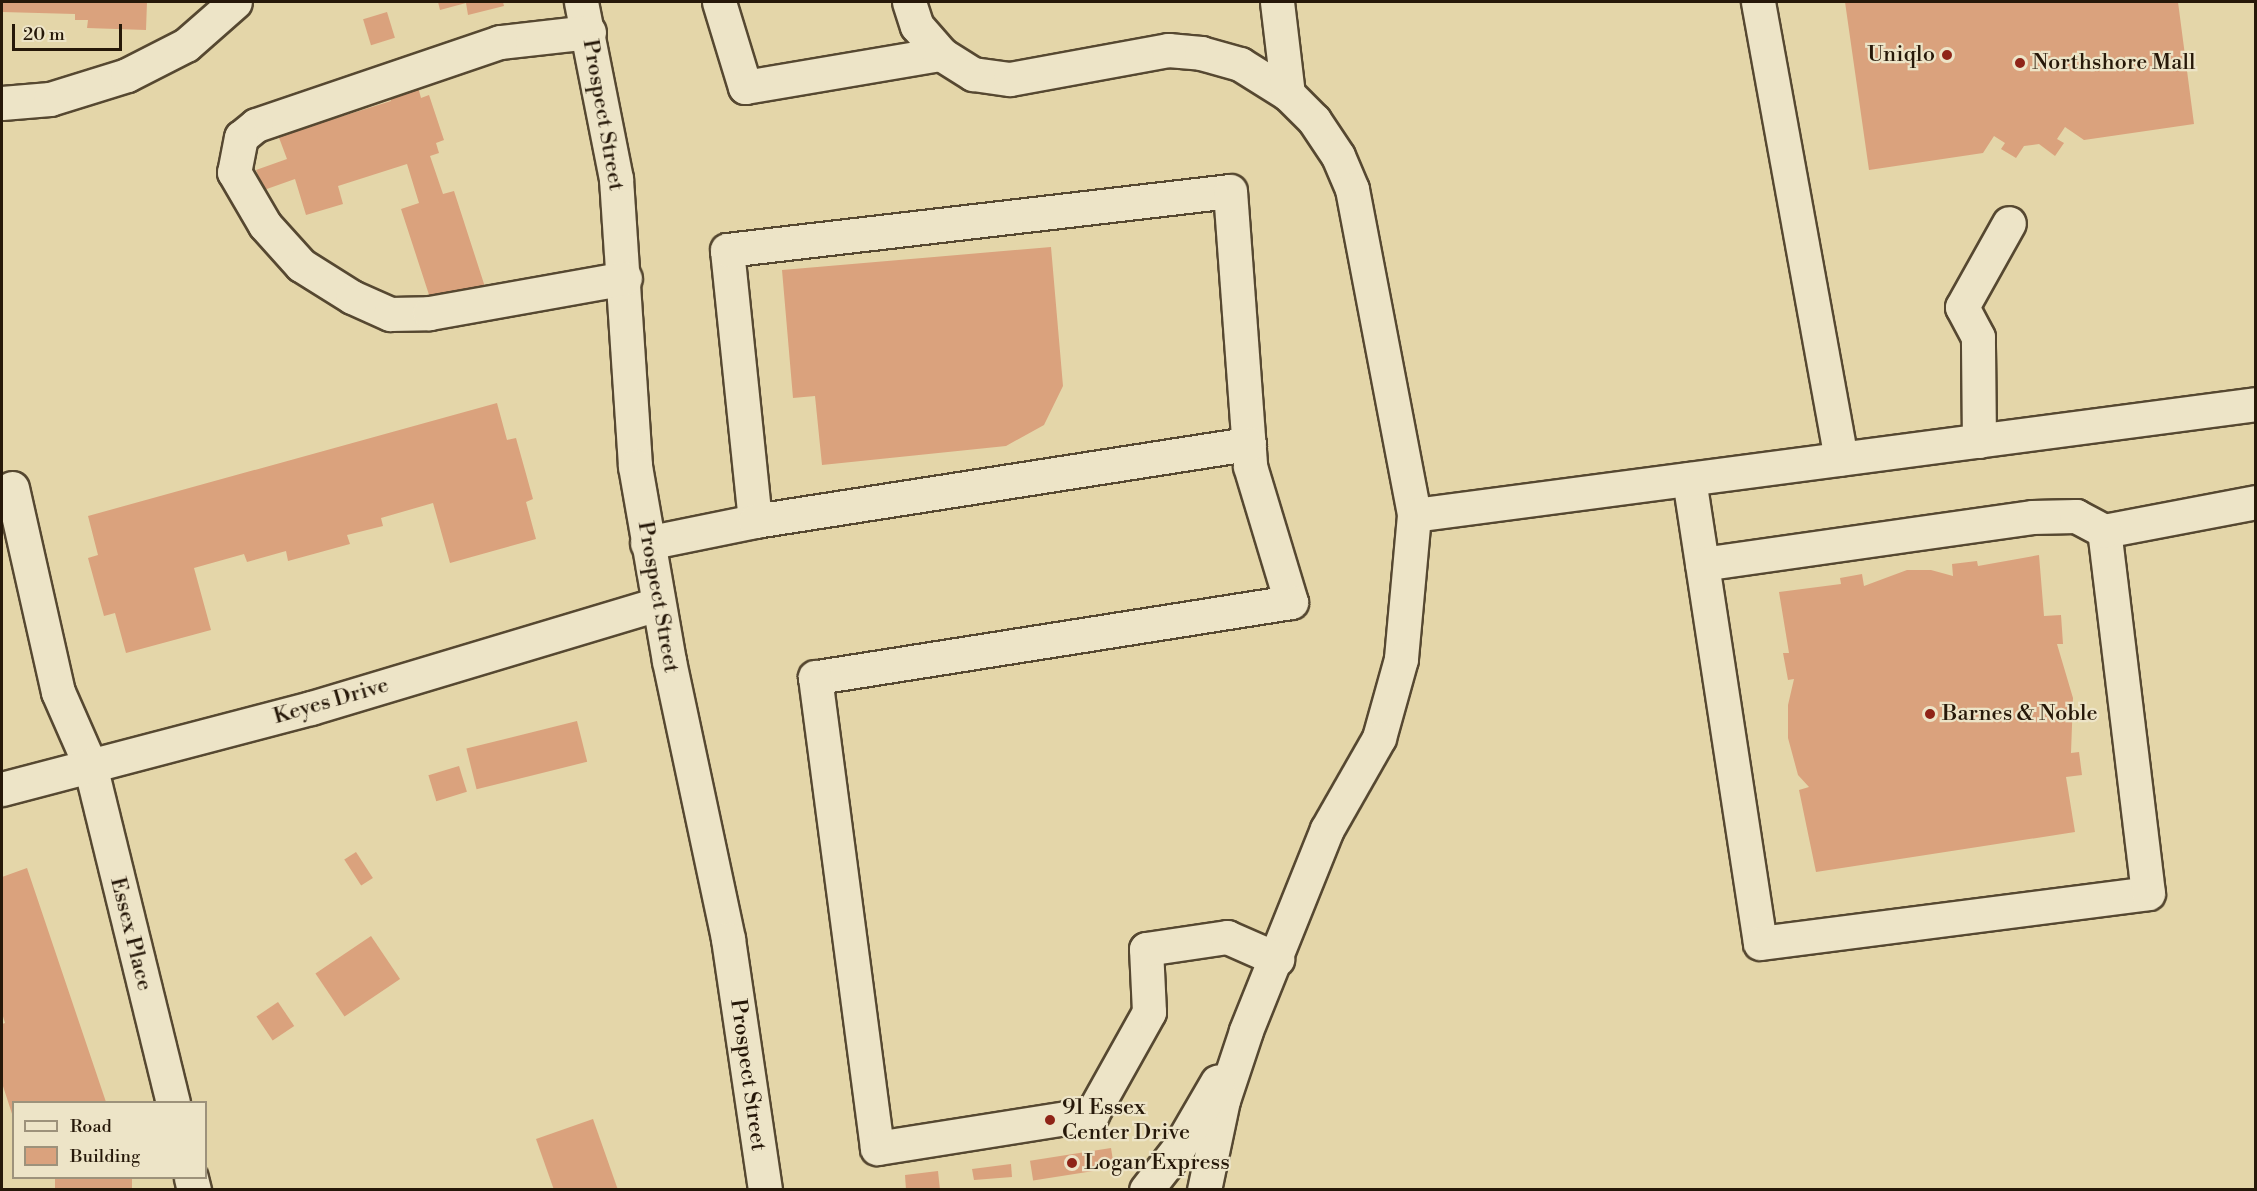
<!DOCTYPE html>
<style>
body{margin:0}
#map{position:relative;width:2257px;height:1191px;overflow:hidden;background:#e4d6a9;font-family:"Libre Bodoni",serif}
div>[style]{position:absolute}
.building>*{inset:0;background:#daa27d;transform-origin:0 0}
.roads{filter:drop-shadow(2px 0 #564831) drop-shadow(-2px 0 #564831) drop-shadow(0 2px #564831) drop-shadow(0 -2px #564831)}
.minor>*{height:33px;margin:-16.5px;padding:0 16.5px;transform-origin:16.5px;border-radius:16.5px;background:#ede4c7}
.dots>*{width:16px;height:16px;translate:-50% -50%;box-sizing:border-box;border:3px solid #ede4c7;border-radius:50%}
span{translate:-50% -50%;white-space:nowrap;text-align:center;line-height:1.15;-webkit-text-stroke:4.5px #ede4c7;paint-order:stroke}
.poi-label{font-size:22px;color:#261809}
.right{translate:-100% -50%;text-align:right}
.left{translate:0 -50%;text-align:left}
.street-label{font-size:22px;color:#261809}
.frame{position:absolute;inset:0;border:3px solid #261809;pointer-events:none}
.legend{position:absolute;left:12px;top:1101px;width:195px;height:78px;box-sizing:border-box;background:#ede4c7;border:2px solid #9d927b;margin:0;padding:8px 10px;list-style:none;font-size:18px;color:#261809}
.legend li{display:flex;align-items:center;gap:12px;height:30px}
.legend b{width:30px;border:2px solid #9d927b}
.scale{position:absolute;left:12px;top:24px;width:110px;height:27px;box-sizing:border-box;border:3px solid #261809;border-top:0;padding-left:8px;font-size:18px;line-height:21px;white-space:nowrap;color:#261809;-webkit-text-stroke:4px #ede4c7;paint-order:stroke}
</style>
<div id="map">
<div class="building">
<i style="clip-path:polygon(2px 2px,147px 2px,146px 30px,87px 28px,88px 20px,75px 20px,75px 14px,2px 12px)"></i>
<i style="clip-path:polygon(438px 2px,503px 2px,504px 6px,468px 15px,466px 3px,440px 10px)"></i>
<i style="clip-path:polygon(1845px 2px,2178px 2px,2194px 124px,2084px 140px,2065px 127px,2057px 139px,2064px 143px,2055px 156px,2039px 144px,2024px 146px,2016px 158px,2001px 149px,2005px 143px,1994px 136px,1983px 153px,1869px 170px)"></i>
<i style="left:387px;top:12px;width:27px;height:25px;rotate:73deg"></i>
<i style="clip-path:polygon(418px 87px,421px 98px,429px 95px,444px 140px,436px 143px,439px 153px,430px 156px,443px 194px,454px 191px,486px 290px,433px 307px,401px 209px,419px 203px,407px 164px,338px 186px,343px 204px,306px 215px,295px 179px,264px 190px,256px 170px,287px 159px,275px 127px,309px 113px,314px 125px,391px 101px,389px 96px)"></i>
<i style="clip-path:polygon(1051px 247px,1063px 386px,1044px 425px,1006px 446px,822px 465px,815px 396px,793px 398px,782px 270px)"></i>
<i style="clip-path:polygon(497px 403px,507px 440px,516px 438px,533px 499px,526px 502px,536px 539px,450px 563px,433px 503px,381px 518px,383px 526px,347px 535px,350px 544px,288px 561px,286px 551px,247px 562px,244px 554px,194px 568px,211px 630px,126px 653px,115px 613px,104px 616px,88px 558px,98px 555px,88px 516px)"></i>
<i style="clip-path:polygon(2039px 555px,2044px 616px,2061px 615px,2063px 644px,2057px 644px,2073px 698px,2071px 753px,2079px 752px,2082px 775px,2066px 777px,2075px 832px,1816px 872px,1799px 790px,1809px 787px,1798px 775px,1788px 738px,1788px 705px,1794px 679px,1788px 680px,1783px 653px,1789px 653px,1779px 592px,1841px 584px,1840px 578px,1862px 574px,1864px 586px,1907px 570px,1931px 570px,1953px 576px,1952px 564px,1977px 561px,1978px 566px)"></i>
<i style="left:577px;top:721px;width:42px;height:114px;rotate:76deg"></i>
<i style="left:459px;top:766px;width:27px;height:32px;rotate:73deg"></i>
<i style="left:356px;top:852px;width:31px;height:14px;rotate:57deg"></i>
<i style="clip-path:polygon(27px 868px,106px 1102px,14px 1102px,13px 1117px,2px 1083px,2px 1024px,5px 1023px,2px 1013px,2px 877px)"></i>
<i style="left:371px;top:936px;width:52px;height:67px;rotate:56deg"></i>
<i style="left:278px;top:1002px;width:29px;height:26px;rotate:56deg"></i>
<i style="clip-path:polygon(593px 1119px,618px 1190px,554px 1190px,536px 1139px)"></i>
<i style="left:1111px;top:1148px;width:20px;height:82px;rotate:81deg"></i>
<i style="clip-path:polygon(1011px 1164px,1012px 1177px,974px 1180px,972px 1169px)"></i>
<i style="clip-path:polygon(938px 1171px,940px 1190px,906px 1190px,905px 1175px)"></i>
<i style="left:55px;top:1178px;width:77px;height:13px"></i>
</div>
<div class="roads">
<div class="minor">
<i style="left:581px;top:2px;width:180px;rotate:78.8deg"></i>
<i style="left:616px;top:179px;width:288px;rotate:86.2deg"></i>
<i style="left:635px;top:466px;width:198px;rotate:80.1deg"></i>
<i style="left:669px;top:661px;width:284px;rotate:78deg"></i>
<i style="left:728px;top:939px;width:254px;rotate:81.6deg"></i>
<i style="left:719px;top:2px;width:89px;rotate:73deg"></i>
<i style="left:745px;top:87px;width:199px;rotate:-9.6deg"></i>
<i style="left:909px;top:2px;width:25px;rotate:72deg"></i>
<i style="left:917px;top:26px;width:37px;rotate:49deg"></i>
<i style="left:941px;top:54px;width:38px;rotate:32deg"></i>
<i style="left:973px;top:74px;width:37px;rotate:8deg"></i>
<i style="left:1010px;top:79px;width:161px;rotate:-10.4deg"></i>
<i style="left:1168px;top:50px;width:33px;rotate:5deg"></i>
<i style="left:1201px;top:53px;width:41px;rotate:15.8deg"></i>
<i style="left:1240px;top:64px;width:57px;rotate:32deg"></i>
<i style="left:1288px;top:94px;width:37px;rotate:45deg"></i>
<i style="left:1314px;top:120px;width:43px;rotate:56.3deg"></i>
<i style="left:1338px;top:156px;width:36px;rotate:67deg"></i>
<i style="left:1352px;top:189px;width:332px;rotate:79.2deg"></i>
<i style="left:1414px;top:515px;width:145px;rotate:95.2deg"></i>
<i style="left:1401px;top:659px;width:82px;rotate:105.6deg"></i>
<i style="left:1379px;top:738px;width:105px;rotate:119.7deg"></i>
<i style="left:1327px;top:829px;width:218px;rotate:111.9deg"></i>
<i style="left:1246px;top:1031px;width:73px;rotate:108.4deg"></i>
<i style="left:1223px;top:1100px;width:92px;rotate:101.9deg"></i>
<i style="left:1277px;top:2px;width:93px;rotate:83.2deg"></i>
<i style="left:1758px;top:2px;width:464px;rotate:79.7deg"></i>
<i style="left:589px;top:32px;width:90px;rotate:173.6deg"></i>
<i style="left:500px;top:42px;width:258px;rotate:161.2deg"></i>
<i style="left:256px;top:125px;width:19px;rotate:141deg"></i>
<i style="left:241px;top:137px;width:36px;rotate:101deg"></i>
<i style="left:234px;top:172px;width:61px;rotate:59.7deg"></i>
<i style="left:265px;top:225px;width:54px;rotate:48deg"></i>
<i style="left:301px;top:265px;width:60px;rotate:32.1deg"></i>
<i style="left:352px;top:297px;width:42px;rotate:24.1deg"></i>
<i style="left:390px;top:314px;width:39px;rotate:-1deg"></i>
<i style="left:429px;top:313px;width:199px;rotate:-10.1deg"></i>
<i style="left:2px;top:103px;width:48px;rotate:-4.8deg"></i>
<i style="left:50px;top:99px;width:81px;rotate:-17.3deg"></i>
<i style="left:127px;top:75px;width:66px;rotate:-27deg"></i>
<i style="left:186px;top:45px;width:65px;rotate:-41.3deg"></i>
<i style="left:1979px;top:441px;width:104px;rotate:-90.6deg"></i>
<i style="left:1978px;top:337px;width:34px;rotate:-118deg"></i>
<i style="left:1962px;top:307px;width:96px;rotate:-60.8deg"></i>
<i style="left:1689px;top:479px;width:469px;rotate:81.3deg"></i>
<i style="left:1760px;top:943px;width:391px;rotate:-7.3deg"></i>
<i style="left:2148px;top:893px;width:365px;rotate:-96.9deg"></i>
<i style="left:2104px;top:531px;width:155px;rotate:-10.8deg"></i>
<i style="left:12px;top:488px;width:209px;rotate:77.3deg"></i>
<i style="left:58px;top:692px;width:80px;rotate:66.3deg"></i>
<i style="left:90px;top:765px;width:347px;rotate:76.2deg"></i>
<i style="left:1414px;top:515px;width:849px;rotate:-7.51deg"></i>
<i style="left:755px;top:521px;width:272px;rotate:-95.9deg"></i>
<i style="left:727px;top:250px;width:506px;rotate:-6.69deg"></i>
<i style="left:1230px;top:191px;width:276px;rotate:85.8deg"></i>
<i style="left:1250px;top:466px;width:142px;rotate:73.2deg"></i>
<i style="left:1291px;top:602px;width:482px;rotate:171deg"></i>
<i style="left:815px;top:677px;width:475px;rotate:82.5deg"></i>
<i style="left:877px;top:1148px;width:218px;rotate:-9deg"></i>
<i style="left:1092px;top:1114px;width:117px;rotate:-60.8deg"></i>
<i style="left:1149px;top:1012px;width:63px;rotate:-92.7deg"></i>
<i style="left:1146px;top:949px;width:82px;rotate:-8.4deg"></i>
<i style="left:1227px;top:937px;width:55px;rotate:23.7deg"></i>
<i style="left:647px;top:543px;width:110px;rotate:-11.5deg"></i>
<i style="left:755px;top:521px;width:500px;rotate:-8.9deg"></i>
<i style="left:1702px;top:564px;width:333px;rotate:-8.1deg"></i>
<i style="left:2032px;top:517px;width:44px;rotate:-1.3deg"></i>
<i style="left:2076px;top:516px;width:32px;rotate:28deg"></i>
<i style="left:2px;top:789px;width:319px;rotate:-14.7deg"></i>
<i style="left:311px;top:708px;width:362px;rotate:-16.7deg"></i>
<i style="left:191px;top:1178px;width:12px;rotate:76deg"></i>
<i style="left:1146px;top:1190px;width:52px;rotate:-52deg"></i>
<i style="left:1178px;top:1149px;width:78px;rotate:-59.8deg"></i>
</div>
</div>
<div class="dots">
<i style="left:1947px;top:55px;background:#8f2418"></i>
<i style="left:2020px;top:63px;background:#8f2418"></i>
<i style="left:1930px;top:714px;background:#8f2418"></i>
<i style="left:1050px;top:1120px;background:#8f2418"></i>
<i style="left:1072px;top:1163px;background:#8f2418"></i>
</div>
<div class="poi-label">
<span class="right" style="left:1935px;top:55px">Uniqlo</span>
<span class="left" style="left:2032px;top:63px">Northshore Mall</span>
<span class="left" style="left:1942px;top:714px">Barnes &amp; Noble</span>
<span class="left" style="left:1062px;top:1120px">91 Essex<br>Center Drive</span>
<span class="left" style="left:1084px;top:1163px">Logan Express</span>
</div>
<div class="street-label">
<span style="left:603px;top:115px;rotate:80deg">Prospect Street</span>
<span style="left:658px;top:597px;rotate:80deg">Prospect Street</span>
<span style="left:331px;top:701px;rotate:-16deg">Keyes Drive</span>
<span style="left:131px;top:934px;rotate:76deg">Essex Place</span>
<span style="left:748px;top:1075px;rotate:82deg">Prospect Street</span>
</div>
<div class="frame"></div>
<ul class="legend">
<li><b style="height:8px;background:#ede4c7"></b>Road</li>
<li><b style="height:16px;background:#daa27d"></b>Building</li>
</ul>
<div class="scale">20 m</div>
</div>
